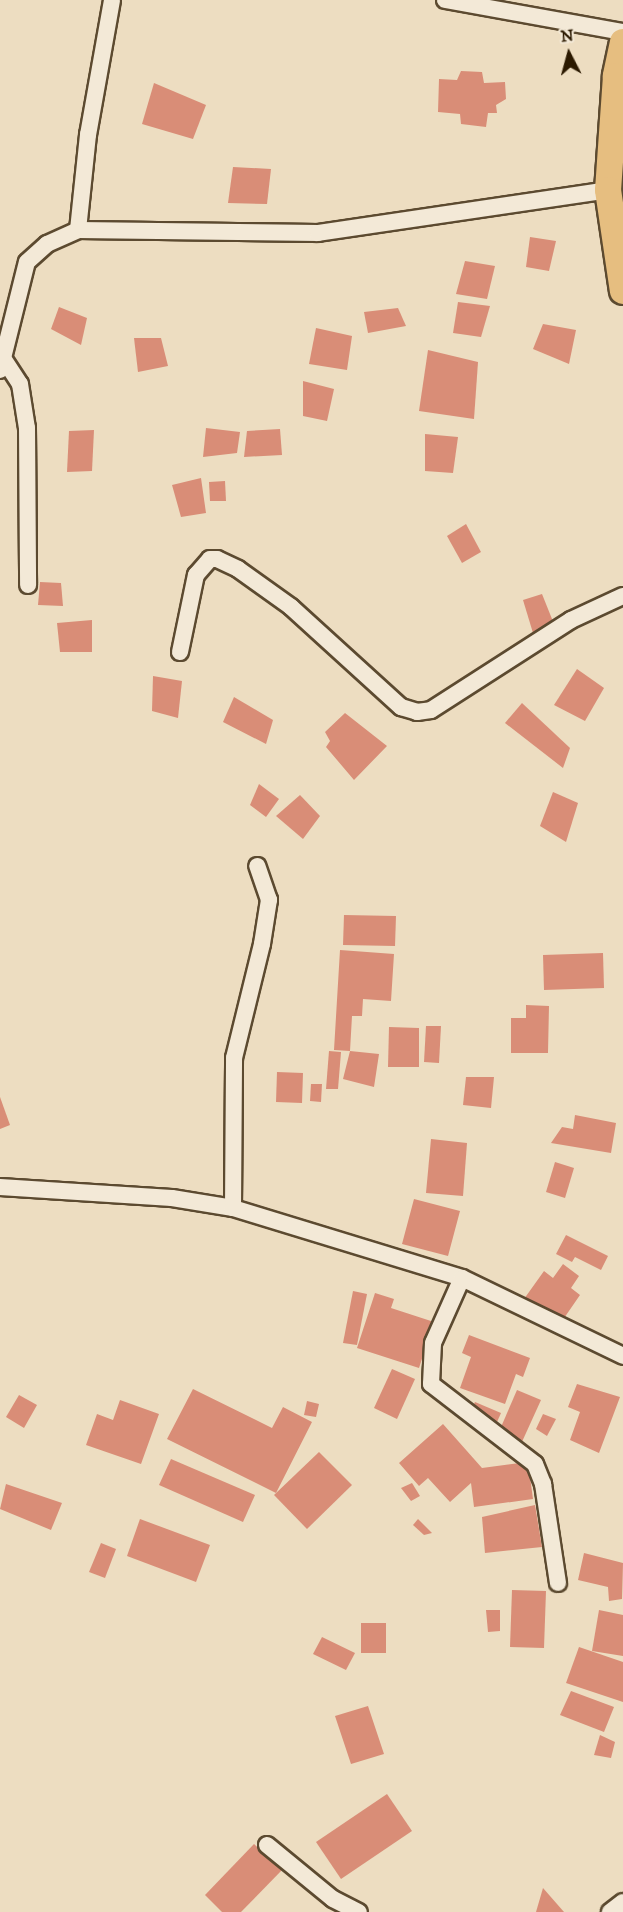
<!DOCTYPE html>
<html>
<head>
<meta charset="utf-8">
<style>
	body { margin:0 }
	#map { position:relative; width:623px; height:1912px; overflow:hidden; background:#edddc1; font-family:"IM FELL DW Pica",serif }
	div>[style] { position:absolute }
	.building>* { inset:0; background:#d98d77 }
	.roads { filter:drop-shadow(2px 0 #5c4a30) drop-shadow(-2px 0 #5c4a30) drop-shadow(0 2px #5c4a30) drop-shadow(0 -2px #5c4a30) }
	.minor>* { height:16px; margin:-8px; padding:0 8px; transform-origin:8px; border-radius:8px; background:#f3e9d7 }
	.highway>* { height:26px; margin:-13px; padding:0 13px; transform-origin:13px; border-radius:13px; background:#e6be80 }
	span { translate:-50% -50%; white-space:nowrap; text-align:center; line-height:1.15; -webkit-text-stroke:6px #f3e9d7; paint-order:stroke }
	.north { position:absolute; left:539px; top:24px; width:60px; height:60px; -webkit-text-stroke:4px #f3e9d7; paint-order:stroke; rotate:354deg; font-size:16px; font-weight:700; line-height:24px; text-align:center; color:#2b1900 }
	.north::after { content:''; display:block; margin:auto; width:21px; height:27px; background:#2b1900; clip-path:polygon(50% 0,100% 100%,50% 72%,0 100%) }
</style>
</head>
<body>
<div id="map">
	<div class="building">
		<i style="clip-path:polygon(461px 71px,482px 72px,484px 83px,505px 82px,506px 99px,496px 105px,497px 113px,488px 113px,486px 127px,461px 124px,460px 114px,438px 112px,439px 79px,457px 80px)"></i>
		<i style="clip-path:polygon(154px 83px,206px 105px,193px 139px,142px 124px)"></i>
		<i style="clip-path:polygon(233px 167px,271px 169px,267px 204px,228px 203px)"></i>
		<i style="clip-path:polygon(530px 237px,556px 241px,549px 271px,526px 267px)"></i>
		<i style="clip-path:polygon(465px 261px,495px 266px,487px 299px,456px 294px)"></i>
		<i style="clip-path:polygon(458px 302px,490px 306px,481px 337px,453px 333px)"></i>
		<i style="clip-path:polygon(59px 307px,87px 318px,81px 345px,51px 329px)"></i>
		<i style="clip-path:polygon(398px 308px,406px 326px,368px 333px,364px 312px)"></i>
		<i style="clip-path:polygon(543px 324px,576px 330px,569px 364px,533px 349px)"></i>
		<i style="clip-path:polygon(316px 328px,352px 336px,347px 370px,309px 364px)"></i>
		<i style="clip-path:polygon(134px 338px,161px 338px,168px 366px,138px 372px)"></i>
		<i style="clip-path:polygon(428px 350px,478px 362px,474px 419px,419px 411px)"></i>
		<i style="clip-path:polygon(303px 381px,334px 389px,327px 421px,303px 416px)"></i>
		<i style="clip-path:polygon(206px 428px,240px 432px,237px 453px,203px 457px)"></i>
		<i style="clip-path:polygon(280px 429px,282px 455px,244px 457px,247px 431px)"></i>
		<i style="clip-path:polygon(94px 430px,92px 471px,67px 472px,69px 431px)"></i>
		<i style="clip-path:polygon(425px 434px,458px 437px,453px 473px,425px 471px)"></i>
		<i style="clip-path:polygon(201px 478px,206px 513px,181px 517px,172px 485px)"></i>
		<i style="clip-path:polygon(225px 481px,226px 501px,210px 501px,209px 482px)"></i>
		<i style="clip-path:polygon(466px 524px,481px 552px,462px 563px,447px 536px)"></i>
		<i style="clip-path:polygon(40px 582px,61px 583px,63px 606px,38px 605px)"></i>
		<i style="clip-path:polygon(542px 594px,554px 624px,533px 633px,523px 600px)"></i>
		<i style="clip-path:polygon(92px 620px,92px 652px,60px 652px,57px 623px)"></i>
		<i style="clip-path:polygon(577px 669px,604px 688px,585px 721px,554px 705px)"></i>
		<i style="clip-path:polygon(153px 676px,182px 681px,178px 718px,152px 711px)"></i>
		<i style="clip-path:polygon(234px 697px,273px 720px,266px 744px,223px 722px)"></i>
		<i style="clip-path:polygon(522px 703px,570px 748px,563px 768px,505px 723px)"></i>
		<i style="clip-path:polygon(345px 713px,387px 746px,354px 780px,326px 747px,330px 741px,325px 732px)"></i>
		<i style="clip-path:polygon(259px 784px,279px 799px,266px 817px,250px 805px)"></i>
		<i style="clip-path:polygon(553px 792px,578px 803px,566px 842px,540px 826px)"></i>
		<i style="clip-path:polygon(300px 795px,320px 816px,303px 839px,276px 816px)"></i>
		<i style="clip-path:polygon(344px 915px,396px 916px,395px 946px,343px 945px)"></i>
		<i style="clip-path:polygon(340px 950px,394px 954px,391px 1001px,363px 999px,362px 1016px,352px 1016px,350px 1051px,334px 1050px)"></i>
		<i style="clip-path:polygon(603px 953px,604px 988px,544px 990px,543px 955px)"></i>
		<i style="clip-path:polygon(526px 1005px,549px 1006px,548px 1053px,511px 1053px,511px 1018px,526px 1018px)"></i>
		<i style="clip-path:polygon(426px 1026px,441px 1026px,439px 1063px,424px 1062px)"></i>
		<i style="clip-path:polygon(389px 1027px,419px 1028px,419px 1067px,388px 1067px)"></i>
		<i style="clip-path:polygon(329px 1051px,341px 1052px,338px 1089px,326px 1089px)"></i>
		<i style="clip-path:polygon(350px 1051px,379px 1054px,374px 1087px,343px 1079px)"></i>
		<i style="clip-path:polygon(277px 1072px,303px 1073px,302px 1103px,276px 1102px)"></i>
		<i style="clip-path:polygon(466px 1077px,494px 1077px,491px 1108px,463px 1105px)"></i>
		<i style="clip-path:polygon(311px 1084px,322px 1084px,321px 1102px,310px 1101px)"></i>
		<i style="clip-path:polygon(0 1097px,10px 1125px,0 1129px)"></i>
		<i style="clip-path:polygon(575px 1115px,616px 1123px,611px 1153px,551px 1143px,562px 1127px,573px 1129px)"></i>
		<i style="clip-path:polygon(431px 1139px,467px 1143px,463px 1196px,426px 1193px)"></i>
		<i style="clip-path:polygon(555px 1162px,574px 1168px,565px 1198px,546px 1192px)"></i>
		<i style="clip-path:polygon(414px 1199px,460px 1211px,448px 1256px,402px 1244px)"></i>
		<i style="clip-path:polygon(566px 1235px,608px 1256px,601px 1270px,575px 1257px,572px 1262px,556px 1254px)"></i>
		<i style="clip-path:polygon(563px 1264px,579px 1276px,571px 1288px,580px 1295px,560px 1324px,524px 1299px,544px 1271px,553px 1278px)"></i>
		<i style="clip-path:polygon(353px 1291px,367px 1294px,357px 1345px,343px 1343px)"></i>
		<i style="clip-path:polygon(375px 1293px,394px 1299px,391px 1308px,434px 1322px,419px 1368px,357px 1348px)"></i>
		<i style="clip-path:polygon(469px 1335px,530px 1358px,523px 1377px,516px 1374px,505px 1404px,460px 1388px,471px 1357px,462px 1353px)"></i>
		<i style="clip-path:polygon(392px 1369px,415px 1379px,397px 1419px,374px 1408px)"></i>
		<i style="clip-path:polygon(577px 1384px,620px 1397px,599px 1453px,570px 1440px,580px 1412px,568px 1407px)"></i>
		<i style="clip-path:polygon(193px 1389px,272px 1428px,283px 1407px,312px 1422px,276px 1493px,167px 1439px)"></i>
		<i style="clip-path:polygon(517px 1390px,541px 1400px,521px 1444px,498px 1434px)"></i>
		<i style="clip-path:polygon(19px 1395px,37px 1405px,24px 1428px,6px 1417px)"></i>
		<i style="clip-path:polygon(120px 1400px,159px 1414px,141px 1464px,86px 1445px,97px 1414px,113px 1420px)"></i>
		<i style="clip-path:polygon(307px 1401px,319px 1404px,316px 1417px,304px 1415px)"></i>
		<i style="clip-path:polygon(475px 1402px,501px 1413px,497px 1422px,471px 1410px)"></i>
		<i style="clip-path:polygon(543px 1414px,556px 1419px,547px 1436px,536px 1429px)"></i>
		<i style="clip-path:polygon(443px 1424px,482px 1468px,528px 1462px,533px 1499px,474px 1507px,471px 1483px,450px 1502px,428px 1478px,419px 1486px,399px 1463px)"></i>
		<i style="clip-path:polygon(319px 1452px,352px 1485px,307px 1529px,274px 1495px)"></i>
		<i style="clip-path:polygon(171px 1459px,255px 1495px,243px 1522px,159px 1485px)"></i>
		<i style="clip-path:polygon(412px 1483px,420px 1496px,411px 1501px,401px 1488px)"></i>
		<i style="clip-path:polygon(6px 1484px,62px 1503px,51px 1530px,0 1509px)"></i>
		<i style="clip-path:polygon(535px 1505px,542px 1547px,485px 1553px,482px 1517px)"></i>
		<i style="clip-path:polygon(140px 1519px,210px 1545px,196px 1582px,127px 1556px)"></i>
		<i style="clip-path:polygon(418px 1519px,432px 1533px,424px 1535px,413px 1525px)"></i>
		<i style="clip-path:polygon(101px 1543px,116px 1549px,105px 1578px,89px 1572px)"></i>
		<i style="clip-path:polygon(584px 1553px,623px 1563px,622px 1599px,609px 1601px,608px 1587px,578px 1580px)"></i>
		<i style="clip-path:polygon(512px 1590px,546px 1591px,544px 1648px,510px 1647px)"></i>
		<i style="clip-path:polygon(486px 1610px,500px 1610px,500px 1631px,488px 1632px)"></i>
		<i style="clip-path:polygon(599px 1610px,623px 1615px,623px 1656px,592px 1651px)"></i>
		<i style="clip-path:polygon(361px 1623px,386px 1623px,386px 1653px,361px 1653px)"></i>
		<i style="clip-path:polygon(322px 1637px,355px 1653px,346px 1670px,313px 1654px)"></i>
		<i style="clip-path:polygon(579px 1647px,623px 1662px,623px 1702px,566px 1683px)"></i>
		<i style="clip-path:polygon(571px 1691px,614px 1707px,604px 1732px,560px 1715px)"></i>
		<i style="clip-path:polygon(368px 1706px,384px 1754px,351px 1764px,335px 1716px)"></i>
		<i style="clip-path:polygon(600px 1735px,615px 1742px,611px 1758px,594px 1755px)"></i>
		<i style="clip-path:polygon(387px 1794px,412px 1831px,341px 1879px,316px 1842px)"></i>
		<i style="clip-path:polygon(254px 1844px,282px 1870px,241px 1912px,222px 1912px,205px 1895px)"></i>
		<i style="clip-path:polygon(543px 1888px,564px 1912px,536px 1912px)"></i>
	</div>
	<div class="roads">
		<div class="minor">
			<i style="left:445px;top:0;width:181px;rotate:10.2deg"></i>
			<i style="left:78px;top:230px;width:96px;rotate:-84deg"></i>
			<i style="left:88px;top:135px;width:137px;rotate:-79.9deg"></i>
			<i style="left:5px;top:361px;width:27px;rotate:57deg"></i>
			<i style="left:20px;top:384px;width:45px;rotate:81deg"></i>
			<i style="left:27px;top:428px;width:157px;rotate:89.6deg"></i>
			<i style="left:0;top:370px;width:111px;rotate:-76deg"></i>
			<i style="left:27px;top:262px;width:27px;rotate:-42deg"></i>
			<i style="left:47px;top:244px;width:34px;rotate:-24deg"></i>
			<i style="left:78px;top:230px;width:240px;rotate:0.7deg"></i>
			<i style="left:318px;top:233px;width:293px;rotate:-8.4deg"></i>
			<i style="left:180px;top:652px;width:79px;rotate:-78.3deg"></i>
			<i style="left:196px;top:575px;width:21px;rotate:-49deg"></i>
			<i style="left:210px;top:559px;width:7px"></i>
			<i style="left:217px;top:559px;width:23px;rotate:25deg"></i>
			<i style="left:238px;top:569px;width:65px;rotate:35.6deg"></i>
			<i style="left:291px;top:607px;width:149px;rotate:42.3deg"></i>
			<i style="left:401px;top:707px;width:17px;rotate:17deg"></i>
			<i style="left:417px;top:712px;width:14px;rotate:-8deg"></i>
			<i style="left:431px;top:710px;width:166px;rotate:-32.7deg"></i>
			<i style="left:571px;top:620px;width:57px;rotate:-24.8deg"></i>
			<i style="left:0;top:1187px;width:172px;rotate:3.7deg"></i>
			<i style="left:172px;top:1198px;width:62px;rotate:9.3deg"></i>
			<i style="left:233px;top:1208px;width:239px;rotate:17deg"></i>
			<i style="left:462px;top:1278px;width:179px;rotate:25.8deg"></i>
			<i style="left:233px;top:1208px;width:150px;rotate:-89.6deg"></i>
			<i style="left:234px;top:1058px;width:117px;rotate:-76.2deg"></i>
			<i style="left:262px;top:944px;width:45px;rotate:-81deg"></i>
			<i style="left:269px;top:900px;width:36px;rotate:-109deg"></i>
			<i style="left:462px;top:1278px;width:71px;rotate:114deg"></i>
			<i style="left:433px;top:1343px;width:41px;rotate:92.8deg"></i>
			<i style="left:431px;top:1384px;width:131px;rotate:37.6deg"></i>
			<i style="left:535px;top:1464px;width:22px;rotate:68deg"></i>
			<i style="left:543px;top:1484px;width:100px;rotate:81.4deg"></i>
			<i style="left:267px;top:1845px;width:85px;rotate:39.3deg"></i>
			<i style="left:333px;top:1899px;width:29px;rotate:27deg"></i>
			<i style="left:610px;top:1912px;width:16px;rotate:-38deg"></i>
		</div>
		<div class="highway">
			<i style="left:623px;top:42px;width:35px;rotate:102deg"></i>
			<i style="left:616px;top:76px;width:114px;rotate:94deg"></i>
			<i style="left:608px;top:190px;width:102px;rotate:81.6deg"></i>
		</div>
	</div>
	<div class="north">N</div>
</div>
</body>
</html>
